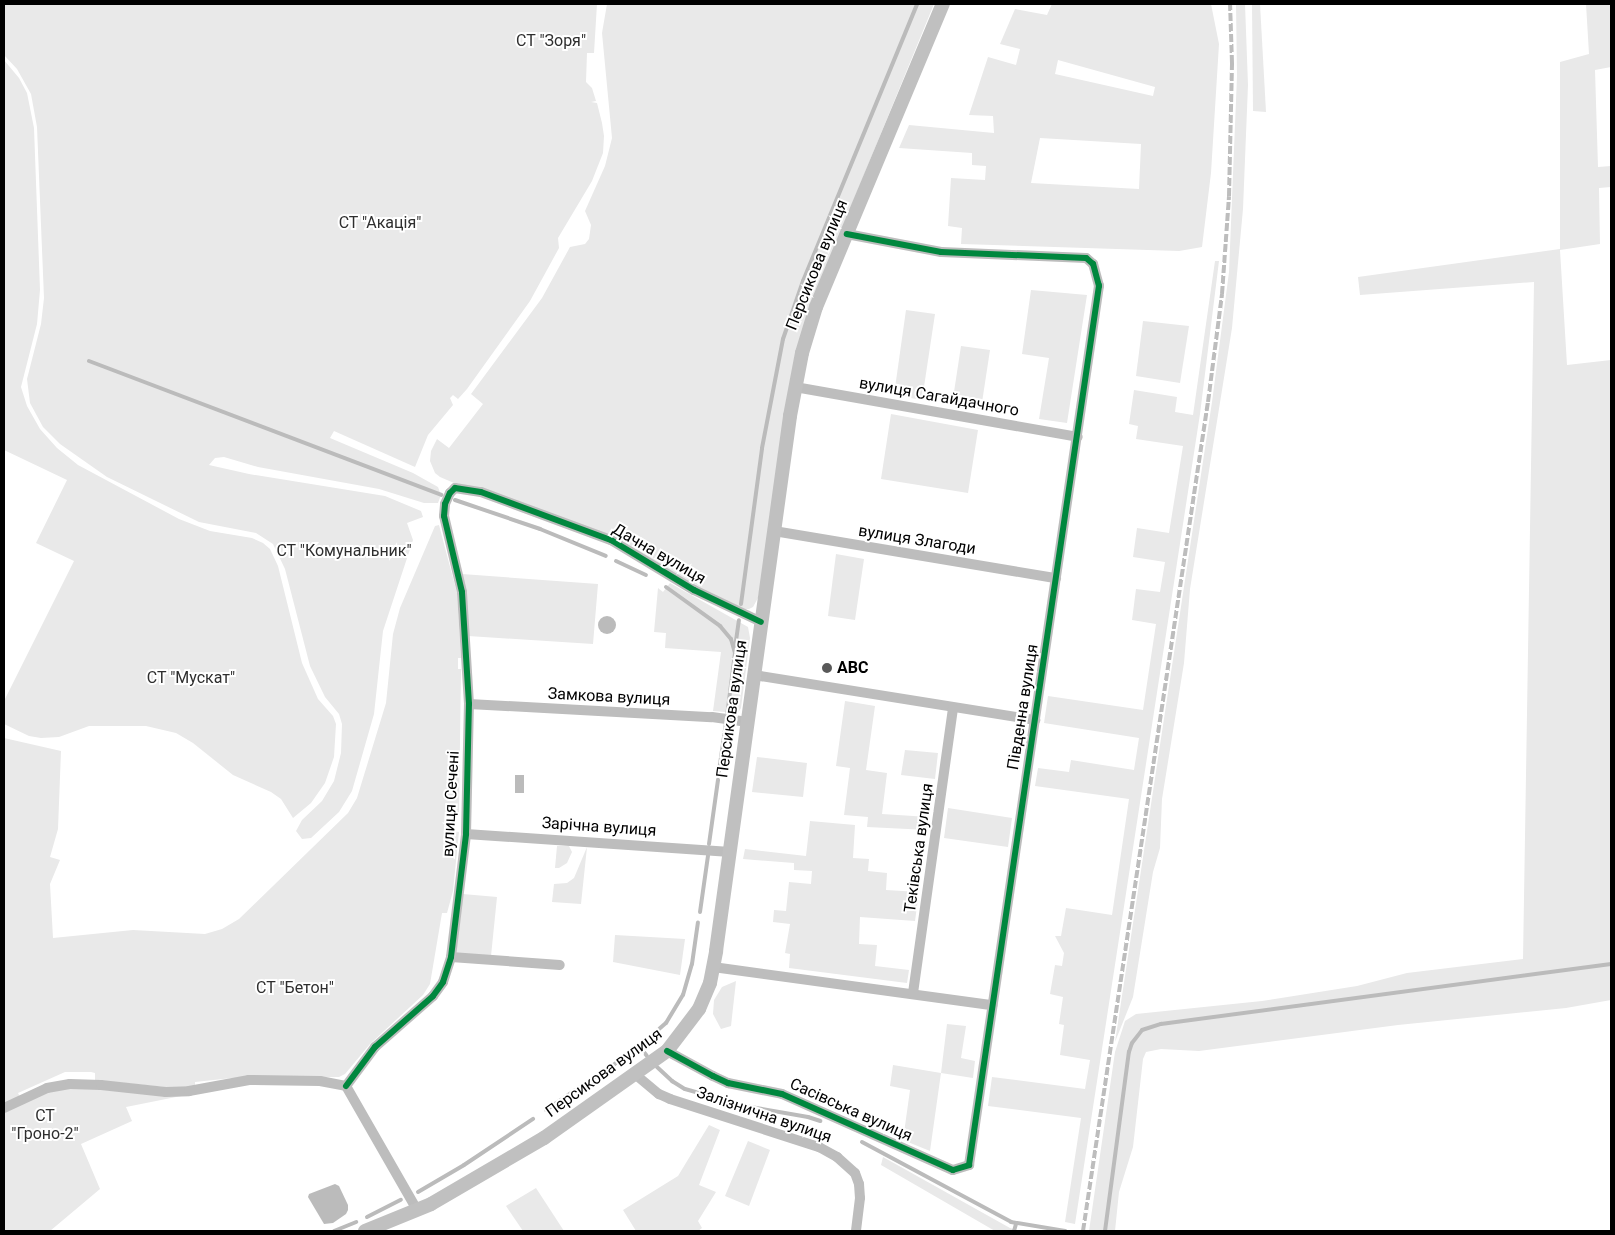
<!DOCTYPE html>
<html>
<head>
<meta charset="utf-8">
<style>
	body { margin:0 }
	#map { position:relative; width:1615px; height:1235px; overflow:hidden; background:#fff; font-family:Roboto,sans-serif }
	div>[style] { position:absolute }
	.green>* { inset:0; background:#e9e9e9 }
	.water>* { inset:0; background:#bbb }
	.round { border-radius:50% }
	.stream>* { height:4px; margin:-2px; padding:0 2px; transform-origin:2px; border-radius:2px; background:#bbb }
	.street>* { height:10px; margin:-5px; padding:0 5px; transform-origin:5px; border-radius:5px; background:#bdbdbd }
	.secondary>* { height:14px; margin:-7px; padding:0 7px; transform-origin:7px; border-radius:7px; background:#c0c0c0 }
	.rail>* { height:4px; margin-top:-2px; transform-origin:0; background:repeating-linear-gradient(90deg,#bdbdbd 0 8px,transparent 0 10.5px) }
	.cycleway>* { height:6px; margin:-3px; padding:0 3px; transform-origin:3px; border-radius:3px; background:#00873e }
	.dots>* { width:14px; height:14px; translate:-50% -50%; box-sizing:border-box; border:2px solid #fff; border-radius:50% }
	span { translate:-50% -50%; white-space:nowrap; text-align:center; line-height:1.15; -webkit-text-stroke:4px #fff; paint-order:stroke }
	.park-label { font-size:16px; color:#2e2e2e }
	.street-label { font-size:16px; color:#000 }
	.poi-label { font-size:16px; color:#000; font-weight:700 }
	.left { translate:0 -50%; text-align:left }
	.frame { position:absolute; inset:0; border:5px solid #000; pointer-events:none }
</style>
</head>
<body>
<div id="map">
	<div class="green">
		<i style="clip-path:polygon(4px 4px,597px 4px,594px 53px,587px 53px,586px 82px,592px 88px,596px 101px,591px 102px,597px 103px,602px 123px,604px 136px,603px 153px,592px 181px,558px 238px,559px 248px,530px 301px,467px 389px,458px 399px,453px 395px,450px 398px,453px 405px,428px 435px,415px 467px,334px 431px,330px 438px,413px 473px,438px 487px,441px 495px,438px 503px,424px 503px,379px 489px,258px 467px,224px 457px,215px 458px,209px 465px,249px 474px,385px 496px,421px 511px,423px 517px,407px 523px,413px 540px,383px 631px,374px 714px,352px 791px,339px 812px,311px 838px,302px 839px,296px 831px,302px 820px,322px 801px,334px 781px,341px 753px,342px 724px,339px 714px,325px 697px,310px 666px,285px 569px,273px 544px,256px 533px,199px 522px,107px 477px,60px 444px,43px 427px,30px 403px,27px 379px,41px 324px,44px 298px,37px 127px,31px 94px,17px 69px,4px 55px)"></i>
		<i style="clip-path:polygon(607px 4px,934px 4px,811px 304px,758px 598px,753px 607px,749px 609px,745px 609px,694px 586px,637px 551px,484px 489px,454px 483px,440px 477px,435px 473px,430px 461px,431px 451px,437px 439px,449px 448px,483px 404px,471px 394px,542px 298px,570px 247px,585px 244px,589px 239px,591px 225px,585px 211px,605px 166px,612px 138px,602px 33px)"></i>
		<i style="clip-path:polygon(evenodd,1052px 4px,1211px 4px,1219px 44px,1211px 173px,1202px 247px,1179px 251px,961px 244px,962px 228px,948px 226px,951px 178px,985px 180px,986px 166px,972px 165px,972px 153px,899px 148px,909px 125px,994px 133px,993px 116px,969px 115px,988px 57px,1016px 65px,1020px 49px,1000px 44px,1015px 9px,1047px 15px,1052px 4px,1058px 60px,1155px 87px,1153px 96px,1055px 74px,1058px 60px,1052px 4px,1040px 138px,1141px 144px,1139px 189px,1031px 183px,1040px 138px)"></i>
		<i style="clip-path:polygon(1236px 4px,1245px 4px,1248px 85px,1243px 209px,1232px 328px,1190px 589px,1184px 663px,1162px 799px,1160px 848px,1153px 872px,1133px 997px,1115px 1042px,1212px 402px,1229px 272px,1237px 76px)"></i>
		<i style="clip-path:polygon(1252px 4px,1260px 4px,1266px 112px,1253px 111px)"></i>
		<i style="clip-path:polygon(1586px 4px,1611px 4px,1611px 67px,1595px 70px,1598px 167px,1611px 166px,1611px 187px,1599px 188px,1600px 244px,1560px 250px,1567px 365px,1611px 360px,1611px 1000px,1566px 1008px,1398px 1025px,1199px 1051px,1161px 1049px,1146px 1052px,1143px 1059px,1133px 1147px,1119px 1192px,1115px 1231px,1089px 1231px,1115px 1052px,1125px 1021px,1136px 1014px,1262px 1001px,1357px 986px,1407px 973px,1523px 959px,1534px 282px,1360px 295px,1358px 277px,1560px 249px,1560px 62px,1589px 54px)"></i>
		<i style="clip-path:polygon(4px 60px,19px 78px,27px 93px,34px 128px,40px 290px,37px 324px,21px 387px,27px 406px,40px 429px,57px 448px,78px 465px,179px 519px,210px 531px,252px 538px,263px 543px,270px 549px,278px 566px,302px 663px,318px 699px,333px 716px,336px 724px,334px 757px,325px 783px,311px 803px,293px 818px,281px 799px,271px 792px,233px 775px,193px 743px,176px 733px,146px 726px,89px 726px,59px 737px,41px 738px,29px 736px,4px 724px,4px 701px,74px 561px,36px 543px,67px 480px,4px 450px)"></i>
		<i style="clip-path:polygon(1215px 261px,1219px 261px,1200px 414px,1075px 1224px,1065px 1222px,1081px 1118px,988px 1106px,992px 1077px,1085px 1089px,1090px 1060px,1060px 1055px,1064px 1025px,1059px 1024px,1063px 997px,1050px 994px,1055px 965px,1062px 966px,1064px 953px,1055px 936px,1061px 936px,1066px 908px,1112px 915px,1129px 799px,1035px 786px,1038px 768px,1069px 772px,1071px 760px,1134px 770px,1139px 738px,1044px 723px,1048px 696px,1143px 710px,1156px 624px,1132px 620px,1136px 589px,1160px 592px,1165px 562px,1133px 557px,1137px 528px,1169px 533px,1183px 446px,1136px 439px,1138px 426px,1129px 424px,1134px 390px,1177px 397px,1175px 412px,1193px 415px)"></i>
		<i style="clip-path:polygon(1031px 290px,1087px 295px,1067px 423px,1039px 419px,1049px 358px,1022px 354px)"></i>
		<i style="clip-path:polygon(906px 310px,935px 314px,922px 400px,894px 395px)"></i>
		<i style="clip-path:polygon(1143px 321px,1189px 326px,1180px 383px,1136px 376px)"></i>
		<i style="clip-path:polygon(961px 346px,990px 350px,981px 409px,952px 405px)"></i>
		<i style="clip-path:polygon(891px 414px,978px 430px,968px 493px,881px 479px)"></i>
		<i style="clip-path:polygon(439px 525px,457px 593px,461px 658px,458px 658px,458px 669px,461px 669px,459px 814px,454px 814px,454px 831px,459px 832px,453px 891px,447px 913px,442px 913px,430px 984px,423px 995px,370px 1044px,345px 1074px,339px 1077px,232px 1078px,195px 1082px,195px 1086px,174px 1088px,95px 1080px,95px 1073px,91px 1072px,65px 1072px,18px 1093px,20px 1097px,4px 1104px,4px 738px,61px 751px,58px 829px,50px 857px,60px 860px,50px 884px,53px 938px,133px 930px,205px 934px,222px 929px,239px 919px,348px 813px,357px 798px,386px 703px,393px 634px,400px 608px,435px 526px)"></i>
		<i style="clip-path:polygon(836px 554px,864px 559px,855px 620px,828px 616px)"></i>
		<i style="clip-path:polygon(462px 574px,598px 584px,593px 644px,468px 636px)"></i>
		<i style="clip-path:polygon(670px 583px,748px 627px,750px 638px,741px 708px,738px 713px,713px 711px,721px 652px,665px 648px,666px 633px,654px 632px,658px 588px,663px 592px)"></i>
		<i style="clip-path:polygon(845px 701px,875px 706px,866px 770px,887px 773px,882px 814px,929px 817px,928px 830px,867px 827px,868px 817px,844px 815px,850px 768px,836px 766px)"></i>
		<i style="clip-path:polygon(905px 750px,938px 753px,935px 779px,901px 775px)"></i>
		<i style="clip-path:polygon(757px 757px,807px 763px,803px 797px,752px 792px)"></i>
		<i style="clip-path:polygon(948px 808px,1012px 818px,1008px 847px,944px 838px)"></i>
		<i style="clip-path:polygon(810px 821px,855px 825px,853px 858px,869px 859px,868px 871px,887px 873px,886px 890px,919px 892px,915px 921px,860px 917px,859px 944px,877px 945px,875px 966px,909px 970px,907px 983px,789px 968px,790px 954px,785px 953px,790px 924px,773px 922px,774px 910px,786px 911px,789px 882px,811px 884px,812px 871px,794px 870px,794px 863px,743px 859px,745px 849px,806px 856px)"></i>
		<i style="clip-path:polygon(557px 846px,569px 846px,572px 852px,567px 863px,559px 868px,555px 868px)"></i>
		<i style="clip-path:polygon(587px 847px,581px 904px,552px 902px,554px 884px,567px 883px,574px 878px)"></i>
		<i style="clip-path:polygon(463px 894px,497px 897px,491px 956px,456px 954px)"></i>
		<i style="clip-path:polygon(615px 935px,685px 939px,680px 975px,613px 962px)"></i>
		<i style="clip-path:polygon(736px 981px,731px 1026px,721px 1029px,713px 1014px,714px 1000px,722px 987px)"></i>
		<i style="clip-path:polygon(947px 1024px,966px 1026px,961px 1058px,975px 1061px,973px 1078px,941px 1073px,930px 1151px,903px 1140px,910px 1090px,890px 1086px,893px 1065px,941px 1073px)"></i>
		<i style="clip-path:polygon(69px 1087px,181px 1096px,126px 1107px,132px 1121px,81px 1144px,100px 1189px,50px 1231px,4px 1231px,4px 1110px,39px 1094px)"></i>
		<i style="clip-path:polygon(709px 1125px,720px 1130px,699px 1185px,716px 1192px,698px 1221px,702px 1228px,698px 1231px,636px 1231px,623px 1210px,678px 1176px)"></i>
		<i style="clip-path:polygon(748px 1141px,770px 1150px,749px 1206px,725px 1196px)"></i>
		<i style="clip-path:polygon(883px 1157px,1010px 1228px,1019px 1231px,995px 1231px,881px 1165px)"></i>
		<i style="clip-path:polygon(536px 1188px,564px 1231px,523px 1231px,506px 1206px)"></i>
	</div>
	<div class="water">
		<i class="round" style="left:598px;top:616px;width:18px;height:18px"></i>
		<i style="clip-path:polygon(515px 775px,524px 775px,524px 793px,515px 793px)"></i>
		<i style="clip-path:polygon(335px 1184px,339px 1186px,348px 1205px,348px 1210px,346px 1214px,333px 1223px,324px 1224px,308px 1197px,309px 1194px)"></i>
	</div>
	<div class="stream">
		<i style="left:89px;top:361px;width:377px;rotate:20.8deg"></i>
		<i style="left:455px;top:500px;width:90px;rotate:18.8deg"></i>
		<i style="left:540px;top:529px;width:71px;rotate:22.2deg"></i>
		<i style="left:616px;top:561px;width:33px;rotate:25deg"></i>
		<i style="left:666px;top:587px;width:67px;rotate:35.8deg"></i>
		<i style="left:720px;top:626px;width:17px;rotate:50deg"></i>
		<i style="left:731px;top:639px;width:15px;rotate:74deg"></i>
		<i style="left:735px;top:653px;width:64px;rotate:97.2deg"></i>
		<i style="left:741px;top:604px;width:157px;rotate:-82.3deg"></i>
		<i style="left:762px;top:448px;width:111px;rotate:-79.1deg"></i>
		<i style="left:783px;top:339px;width:61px;rotate:-71deg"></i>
		<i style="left:803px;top:281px;width:300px;rotate:-67.6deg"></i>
		<i style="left:735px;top:648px;width:28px;rotate:-82deg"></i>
		<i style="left:719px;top:771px;width:49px;rotate:-81.7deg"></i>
		<i style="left:709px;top:844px;width:65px;rotate:-82deg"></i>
		<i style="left:700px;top:912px;width:57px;rotate:-81.9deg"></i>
		<i style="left:640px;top:1047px;width:11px;rotate:52deg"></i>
		<i style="left:636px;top:1049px;width:40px;rotate:-41deg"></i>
		<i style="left:666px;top:1023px;width:33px;rotate:-59deg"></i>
		<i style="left:683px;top:995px;width:32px;rotate:-74deg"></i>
		<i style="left:692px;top:964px;width:42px;rotate:-81.9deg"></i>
		<i style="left:625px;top:1057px;width:7px;rotate:-34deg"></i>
		<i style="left:657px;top:1067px;width:21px;rotate:43deg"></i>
		<i style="left:672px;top:1081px;width:15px;rotate:32deg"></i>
		<i style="left:685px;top:1089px;width:62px;rotate:15.8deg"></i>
		<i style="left:745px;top:1106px;width:64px;rotate:9.9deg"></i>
		<i style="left:808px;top:1117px;width:13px;rotate:18deg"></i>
		<i style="left:606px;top:1070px;width:16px;rotate:-35deg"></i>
		<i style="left:546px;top:1110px;width:59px;rotate:-34deg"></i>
		<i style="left:862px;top:1142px;width:169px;rotate:28.2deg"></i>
		<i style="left:1011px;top:1222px;width:55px;rotate:9.5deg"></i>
		<i style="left:418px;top:1192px;width:53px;rotate:-30.4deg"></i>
		<i style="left:464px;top:1165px;width:83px;rotate:-33.7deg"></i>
		<i style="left:367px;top:1217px;width:38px;rotate:-27deg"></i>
		<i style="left:334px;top:1231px;width:24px;rotate:-22deg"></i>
		<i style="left:1014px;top:1231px;width:7px;rotate:-74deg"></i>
		<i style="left:1105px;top:1231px;width:181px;rotate:-82.4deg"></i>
		<i style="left:1129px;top:1052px;width:9px;rotate:-72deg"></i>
		<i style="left:1132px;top:1043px;width:16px;rotate:-52deg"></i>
		<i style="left:1142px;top:1030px;width:20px;rotate:-18deg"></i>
		<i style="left:1161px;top:1024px;width:454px;rotate:-7.6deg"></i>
	</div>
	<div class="street">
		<i style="left:795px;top:387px;width:287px;rotate:10deg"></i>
		<i style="left:774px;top:531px;width:286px;rotate:9.5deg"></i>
		<i style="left:754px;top:675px;width:285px;rotate:9.1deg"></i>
		<i style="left:469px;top:704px;width:243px;rotate:3.1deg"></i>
		<i style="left:712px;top:717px;width:36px;rotate:8deg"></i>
		<i style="left:466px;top:834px;width:265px;rotate:3.9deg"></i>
		<i style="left:451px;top:957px;width:109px;rotate:4.2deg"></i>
		<i style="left:713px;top:967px;width:282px;rotate:7.8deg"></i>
		<i style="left:913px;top:993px;width:288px;rotate:-82deg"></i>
		<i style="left:667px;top:1051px;width:52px;rotate:28.5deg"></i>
		<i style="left:713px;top:1076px;width:17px;rotate:25deg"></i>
		<i style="left:728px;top:1083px;width:55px;rotate:11.5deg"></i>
		<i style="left:782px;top:1094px;width:187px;rotate:24deg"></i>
		<i style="left:953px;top:1170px;width:17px;rotate:-17deg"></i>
		<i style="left:969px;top:1165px;width:889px;rotate:-81.59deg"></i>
		<i style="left:1099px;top:286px;width:23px;rotate:-105deg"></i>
		<i style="left:1093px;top:264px;width:9px;rotate:-139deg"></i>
		<i style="left:1086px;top:258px;width:145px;rotate:-177.6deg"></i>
		<i style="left:941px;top:252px;width:96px;rotate:-169.2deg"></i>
		<i style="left:636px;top:1075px;width:30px;rotate:40deg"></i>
		<i style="left:659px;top:1094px;width:12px;rotate:24deg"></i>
		<i style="left:670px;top:1099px;width:157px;rotate:17.9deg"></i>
		<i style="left:819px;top:1147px;width:21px;rotate:29deg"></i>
		<i style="left:837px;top:1157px;width:24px;rotate:42deg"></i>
		<i style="left:855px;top:1173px;width:12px;rotate:70deg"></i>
		<i style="left:859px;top:1184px;width:14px;rotate:86deg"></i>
		<i style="left:860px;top:1198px;width:33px;rotate:97deg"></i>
		<i style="left:346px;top:1086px;width:49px;rotate:-53.4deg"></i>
		<i style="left:375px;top:1047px;width:77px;rotate:-41.3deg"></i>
		<i style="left:433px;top:996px;width:17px;rotate:-54deg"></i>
		<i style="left:443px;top:982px;width:26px;rotate:-72deg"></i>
		<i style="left:451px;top:957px;width:124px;rotate:-83deg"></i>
		<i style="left:466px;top:834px;width:130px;rotate:-88.7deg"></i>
		<i style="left:469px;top:704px;width:112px;rotate:-93.6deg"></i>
		<i style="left:462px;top:592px;width:78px;rotate:-103.3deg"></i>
		<i style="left:444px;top:516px;width:12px;rotate:-85deg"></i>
		<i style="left:445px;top:504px;width:12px;rotate:-66deg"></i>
		<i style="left:450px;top:493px;width:7px;rotate:-45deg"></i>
		<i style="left:455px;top:488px;width:26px;rotate:9deg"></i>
		<i style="left:481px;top:492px;width:139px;rotate:20.3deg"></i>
		<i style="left:611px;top:540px;width:97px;rotate:31.1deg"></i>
		<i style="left:694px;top:590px;width:74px;rotate:25.5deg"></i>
		<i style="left:346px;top:1086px;width:143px;rotate:60.2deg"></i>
		<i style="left:4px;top:1108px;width:47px;rotate:-24.9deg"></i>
		<i style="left:47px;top:1088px;width:23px;rotate:-10deg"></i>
		<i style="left:70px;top:1084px;width:31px;rotate:2deg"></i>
		<i style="left:101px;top:1085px;width:65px;rotate:6.1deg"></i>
		<i style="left:166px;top:1092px;width:23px;rotate:-2deg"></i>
		<i style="left:189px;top:1091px;width:61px;rotate:-10.4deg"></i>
		<i style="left:249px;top:1080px;width:71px;rotate:0.8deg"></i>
		<i style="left:320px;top:1081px;width:26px;rotate:11deg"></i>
	</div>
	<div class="secondary">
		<i style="left:365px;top:1231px;width:71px;rotate:-22.2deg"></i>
		<i style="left:431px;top:1204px;width:131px;rotate:-30.3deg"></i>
		<i style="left:544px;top:1138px;width:151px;rotate:-35.3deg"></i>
		<i style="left:667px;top:1051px;width:53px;rotate:-52.7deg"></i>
		<i style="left:699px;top:1009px;width:28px;rotate:-67deg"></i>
		<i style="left:710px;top:983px;width:33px;rotate:-79deg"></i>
		<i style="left:716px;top:951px;width:540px;rotate:-82.12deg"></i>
		<i style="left:790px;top:416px;width:64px;rotate:-79.2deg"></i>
		<i style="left:802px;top:353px;width:48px;rotate:-73.1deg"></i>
		<i style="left:816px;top:307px;width:329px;rotate:-67.3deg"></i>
	</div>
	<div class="rail">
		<i style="left:1083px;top:1231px;width:838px;rotate:-81.43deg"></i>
		<i style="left:1208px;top:402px;width:109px;rotate:-82.6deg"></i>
		<i style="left:1222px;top:294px;width:98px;rotate:-85.9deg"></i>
		<i style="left:1229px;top:196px;width:133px;rotate:-88.7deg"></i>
		<i style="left:1232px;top:63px;width:59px;rotate:-91.9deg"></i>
	</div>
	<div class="cycleway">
		<i style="left:667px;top:1051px;width:52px;rotate:28.5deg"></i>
		<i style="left:713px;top:1076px;width:17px;rotate:25deg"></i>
		<i style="left:728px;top:1083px;width:55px;rotate:11.5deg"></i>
		<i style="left:782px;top:1094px;width:187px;rotate:24deg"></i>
		<i style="left:953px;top:1170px;width:17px;rotate:-17deg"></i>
		<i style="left:969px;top:1165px;width:889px;rotate:-81.59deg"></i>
		<i style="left:1099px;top:286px;width:23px;rotate:-105deg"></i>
		<i style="left:1093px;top:264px;width:9px;rotate:-139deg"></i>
		<i style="left:1086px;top:258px;width:145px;rotate:-177.6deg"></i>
		<i style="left:941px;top:252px;width:96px;rotate:-169.2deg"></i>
		<i style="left:346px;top:1086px;width:49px;rotate:-53.4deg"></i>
		<i style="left:375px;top:1047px;width:77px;rotate:-41.3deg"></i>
		<i style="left:433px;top:996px;width:17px;rotate:-54deg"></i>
		<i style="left:443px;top:982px;width:26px;rotate:-72deg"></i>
		<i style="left:451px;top:957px;width:124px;rotate:-83deg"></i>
		<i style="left:466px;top:834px;width:130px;rotate:-88.7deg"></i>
		<i style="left:469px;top:704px;width:112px;rotate:-93.6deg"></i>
		<i style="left:462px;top:592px;width:78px;rotate:-103.3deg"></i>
		<i style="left:444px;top:516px;width:12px;rotate:-85deg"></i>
		<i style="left:445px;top:504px;width:12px;rotate:-66deg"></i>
		<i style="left:450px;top:493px;width:7px;rotate:-45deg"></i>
		<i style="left:455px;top:488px;width:26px;rotate:9deg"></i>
		<i style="left:481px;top:492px;width:139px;rotate:20.3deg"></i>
		<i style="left:611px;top:540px;width:97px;rotate:31.1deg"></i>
		<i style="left:694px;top:590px;width:74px;rotate:25.5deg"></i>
	</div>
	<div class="dots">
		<i style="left:827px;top:668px;background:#595959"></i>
	</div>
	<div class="park-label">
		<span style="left:551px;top:41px">СТ "Зоря"</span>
		<span style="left:380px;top:223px">СТ "Акація"</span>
		<span style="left:344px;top:551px">СТ "Комунальник"</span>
		<span style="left:191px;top:678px">СТ "Мускат"</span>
		<span style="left:295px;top:988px">СТ "Бетон"</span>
		<span style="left:45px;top:1125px">СТ<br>"Гроно-2"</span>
	</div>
	<div class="street-label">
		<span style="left:817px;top:265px;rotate:-68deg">Персикова вулиця</span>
		<span style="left:939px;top:397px;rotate:10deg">вулиця Сагайдачного</span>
		<span style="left:917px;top:540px;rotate:9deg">вулиця Злагоди</span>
		<span style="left:659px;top:554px;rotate:30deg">Дачна вулиця</span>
		<span style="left:609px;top:697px;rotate:3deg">Замкова вулиця</span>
		<span style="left:1023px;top:707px;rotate:-81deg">Південна вулиця</span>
		<span style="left:732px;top:709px;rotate:-82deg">Персикова вулиця</span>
		<span style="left:451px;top:804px;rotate:-87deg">вулиця Сечені</span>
		<span style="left:599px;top:827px;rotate:4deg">Зарічна вулиця</span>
		<span style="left:919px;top:848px;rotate:-82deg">Теківська вулиця</span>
		<span style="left:604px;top:1073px;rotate:-36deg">Персикова вулиця</span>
		<span style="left:851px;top:1110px;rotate:24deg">Сасівська вулиця</span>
		<span style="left:764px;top:1115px;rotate:19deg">Залізнична вулиця</span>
	</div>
	<div class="poi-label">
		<span class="left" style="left:837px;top:668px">ABC</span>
	</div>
	<div class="frame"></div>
</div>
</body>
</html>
